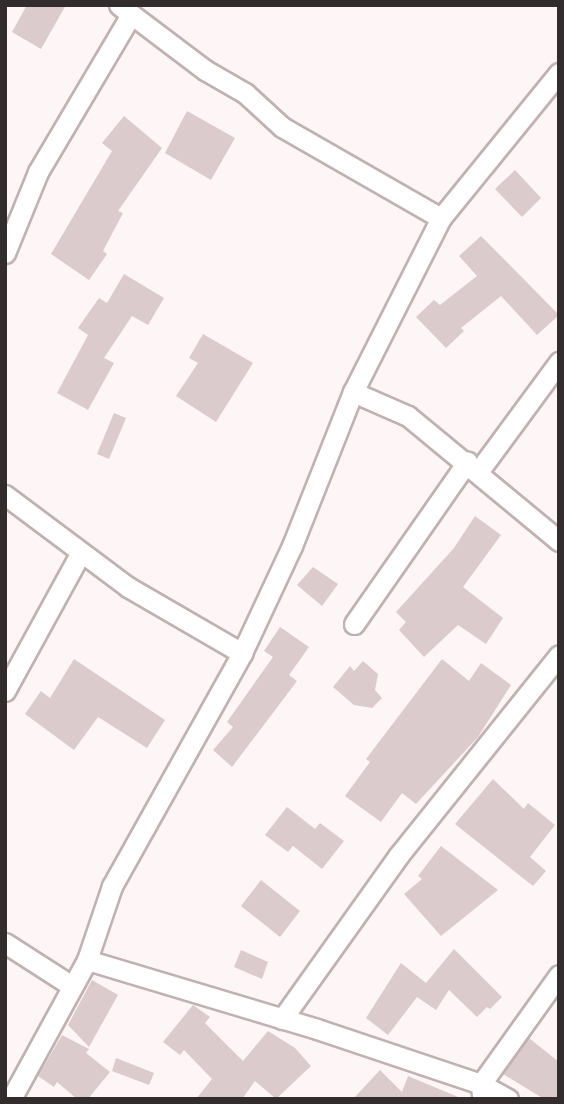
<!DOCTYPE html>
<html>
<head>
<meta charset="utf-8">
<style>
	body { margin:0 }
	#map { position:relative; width:564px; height:1104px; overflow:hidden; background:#fdf5f6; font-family:"Source Sans 3",sans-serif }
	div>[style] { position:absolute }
	.building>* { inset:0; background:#dccbcc }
	.roads { filter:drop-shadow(2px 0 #c1b1b1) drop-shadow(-2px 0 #c1b1b1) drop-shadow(0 2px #c1b1b1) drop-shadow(0 -2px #c1b1b1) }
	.minor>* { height:19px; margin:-9.5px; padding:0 9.5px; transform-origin:9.5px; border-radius:9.5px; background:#fff }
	span { translate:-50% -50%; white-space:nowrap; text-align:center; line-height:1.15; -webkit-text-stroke:5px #fff; paint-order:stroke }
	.frame { position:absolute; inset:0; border:7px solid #322c2c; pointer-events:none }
</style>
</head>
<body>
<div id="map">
	<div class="building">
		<i style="clip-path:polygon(27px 5px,66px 5px,41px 49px,12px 32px)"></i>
		<i style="clip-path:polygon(187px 111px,235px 138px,211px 180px,165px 153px)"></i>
		<i style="clip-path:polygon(124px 116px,162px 148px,118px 211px,123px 213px,103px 251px,107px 254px,89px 280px,51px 254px,112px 151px,102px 143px)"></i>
		<i style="clip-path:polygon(515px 170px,541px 198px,522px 217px,495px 189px)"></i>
		<i style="clip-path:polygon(481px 236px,559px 315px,537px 335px,501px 296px,461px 328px,464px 331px,446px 348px,416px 317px,434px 300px,440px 305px,477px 276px,459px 256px)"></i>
		<i style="clip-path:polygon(124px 274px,164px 298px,148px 325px,132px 316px,104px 358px,114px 363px,88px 410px,57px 393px,88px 335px,78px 328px,99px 298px,107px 303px)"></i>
		<i style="clip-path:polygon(203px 334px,253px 363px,216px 422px,176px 396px,198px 363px,189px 358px)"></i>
		<i style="clip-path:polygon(114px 413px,126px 418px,109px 459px,97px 454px)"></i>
		<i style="clip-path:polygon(475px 516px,501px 535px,463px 587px,503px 618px,486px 644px,458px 625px,424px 657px,399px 630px,406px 622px,396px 612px,454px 548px)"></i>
		<i style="clip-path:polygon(313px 567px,338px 584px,322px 606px,297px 585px)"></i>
		<i style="clip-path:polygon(280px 627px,309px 647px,289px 675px,297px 681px,232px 767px,213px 750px,233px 727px,227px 722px,273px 657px,264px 651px)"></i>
		<i style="clip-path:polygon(74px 659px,165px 720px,147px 748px,98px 717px,74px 750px,25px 714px,41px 691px,50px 698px)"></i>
		<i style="clip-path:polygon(442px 659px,469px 681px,481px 663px,511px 685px,478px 737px,416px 804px,402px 793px,381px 822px,345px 796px,370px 762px,366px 759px)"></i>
		<i style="clip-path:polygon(363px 661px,378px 674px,375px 690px,382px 698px,372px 708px,354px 705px,333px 687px,350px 666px,354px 671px)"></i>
		<i style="clip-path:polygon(493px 779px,524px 809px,528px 803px,555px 825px,530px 857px,546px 871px,533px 886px,455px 824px)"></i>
		<i style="clip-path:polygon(287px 807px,315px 829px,320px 823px,344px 841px,322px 869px,293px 846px,288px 852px,265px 835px)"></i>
		<i style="clip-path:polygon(441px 846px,498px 890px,441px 936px,404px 894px,422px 879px,418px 876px)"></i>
		<i style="clip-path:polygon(261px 880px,300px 911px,280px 937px,241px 906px)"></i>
		<i style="clip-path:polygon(454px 949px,502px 997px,490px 1009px,487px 1007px,477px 1017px,449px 990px,436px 1010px,417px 997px,388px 1035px,366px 1018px,401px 963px,426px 983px)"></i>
		<i style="clip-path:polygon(241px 950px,268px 962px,262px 979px,234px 967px)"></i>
		<i style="clip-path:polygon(92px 980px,118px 995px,89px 1047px,68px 1025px)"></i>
		<i style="clip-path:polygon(193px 1005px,210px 1017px,205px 1023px,243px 1061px,268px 1031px,295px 1048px,311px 1066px,276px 1099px,255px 1081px,242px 1099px,196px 1099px,212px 1079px,184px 1050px,180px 1055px,163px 1042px)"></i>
		<i style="clip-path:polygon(62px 1035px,89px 1049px,86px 1053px,110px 1072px,88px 1099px,77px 1099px,57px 1082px,54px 1087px,38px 1076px)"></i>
		<i style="clip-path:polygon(529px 1038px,559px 1062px,559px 1099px,544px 1099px,503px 1074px)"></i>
		<i style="clip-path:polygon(116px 1058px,154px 1073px,149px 1085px,112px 1071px)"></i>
		<i style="clip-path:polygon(380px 1070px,402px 1092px,408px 1076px,463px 1099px,353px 1099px)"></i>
	</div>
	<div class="roads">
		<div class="minor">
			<i style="left:119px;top:5px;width:108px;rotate:37.1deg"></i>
			<i style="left:205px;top:70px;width:46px;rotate:29.9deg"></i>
			<i style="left:245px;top:93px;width:50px;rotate:42.6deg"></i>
			<i style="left:282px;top:127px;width:183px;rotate:29.8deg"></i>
			<i style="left:5px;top:253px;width:87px;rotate:-67.8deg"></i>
			<i style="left:38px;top:172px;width:182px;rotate:-59.4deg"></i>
			<i style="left:353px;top:392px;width:60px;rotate:23.6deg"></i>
			<i style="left:408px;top:416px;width:196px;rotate:39.6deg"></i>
			<i style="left:478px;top:472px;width:137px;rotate:-53.6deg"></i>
			<i style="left:5px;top:495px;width:154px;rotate:36.8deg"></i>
			<i style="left:128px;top:587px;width:132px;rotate:30.1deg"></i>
			<i style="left:354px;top:624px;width:198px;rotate:-55.1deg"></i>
			<i style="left:5px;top:691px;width:156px;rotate:-61.3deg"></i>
			<i style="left:5px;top:943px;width:80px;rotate:32.7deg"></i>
			<i style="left:87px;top:960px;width:240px;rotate:16.7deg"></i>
			<i style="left:317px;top:1029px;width:173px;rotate:18.5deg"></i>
			<i style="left:481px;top:1084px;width:31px;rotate:29deg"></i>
			<i style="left:282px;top:1019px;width:201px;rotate:-54.5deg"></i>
			<i style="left:399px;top:855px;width:256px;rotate:-51.3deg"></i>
			<i style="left:482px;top:1096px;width:12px;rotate:-95deg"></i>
			<i style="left:481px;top:1084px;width:134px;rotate:-54.4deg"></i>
			<i style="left:11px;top:1099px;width:158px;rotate:-61.3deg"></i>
			<i style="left:87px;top:960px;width:78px;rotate:-71.3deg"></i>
			<i style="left:112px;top:886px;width:267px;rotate:-60.8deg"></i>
			<i style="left:242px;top:653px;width:118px;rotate:-65deg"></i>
			<i style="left:292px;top:546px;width:166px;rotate:-68.4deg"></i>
			<i style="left:353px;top:392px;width:195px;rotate:-63.2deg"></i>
			<i style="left:441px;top:218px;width:187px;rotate:-50.9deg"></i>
		</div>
	</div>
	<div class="frame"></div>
</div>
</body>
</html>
